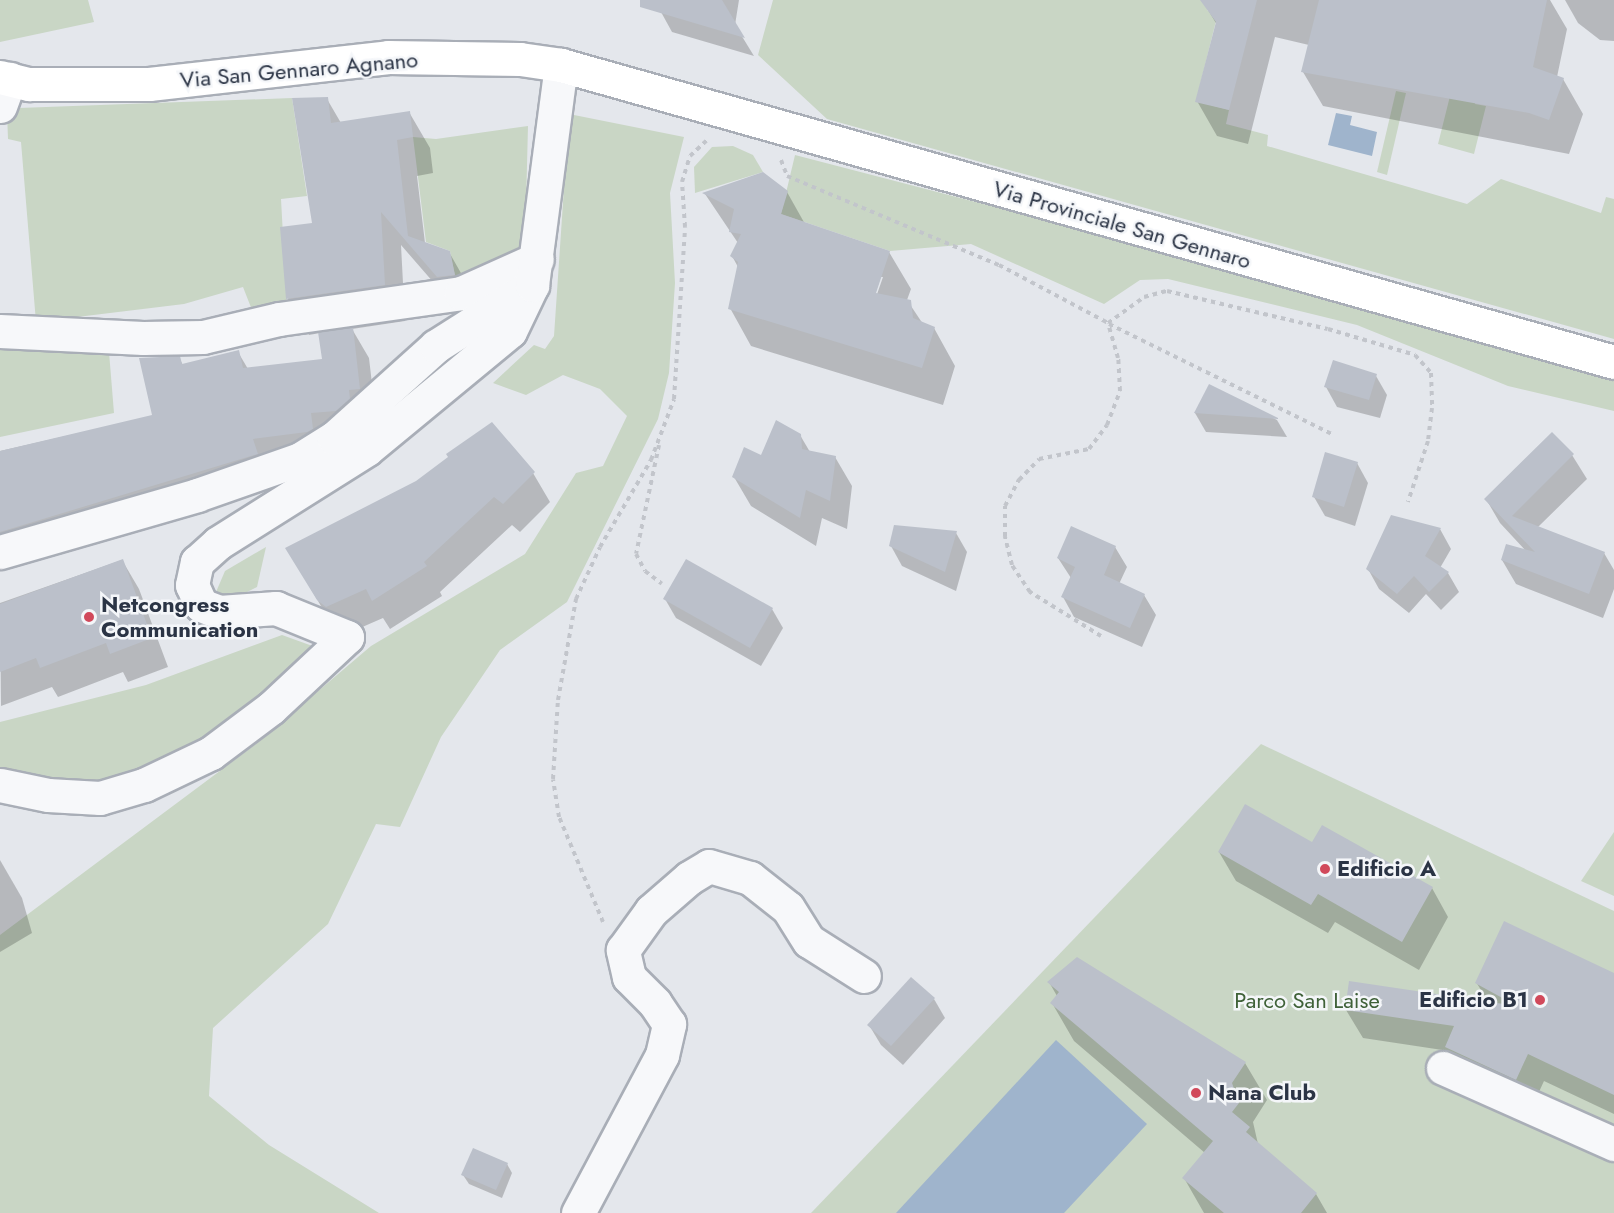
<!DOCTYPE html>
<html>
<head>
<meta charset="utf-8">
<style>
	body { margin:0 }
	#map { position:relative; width:1614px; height:1213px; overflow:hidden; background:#e4e7ec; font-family:Jost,sans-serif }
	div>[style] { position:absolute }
	.green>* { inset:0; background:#c9d6c5 }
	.water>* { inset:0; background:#9fb4cc }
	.shadow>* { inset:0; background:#0003 }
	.building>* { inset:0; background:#bbc0ca }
	.path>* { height:4px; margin-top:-2px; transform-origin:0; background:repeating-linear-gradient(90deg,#c2c5cb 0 4.5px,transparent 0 9px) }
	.roads { filter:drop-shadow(2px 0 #a9aeb7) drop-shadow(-2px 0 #a9aeb7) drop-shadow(0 2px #a9aeb7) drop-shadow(0 -2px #a9aeb7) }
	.minor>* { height:33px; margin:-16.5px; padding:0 16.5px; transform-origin:16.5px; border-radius:16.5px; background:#f7f8fa }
	.major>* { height:33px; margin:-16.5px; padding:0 16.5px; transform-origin:16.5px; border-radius:16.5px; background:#fff }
	.dots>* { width:16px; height:16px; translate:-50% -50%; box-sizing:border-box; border:3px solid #f4f6f9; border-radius:50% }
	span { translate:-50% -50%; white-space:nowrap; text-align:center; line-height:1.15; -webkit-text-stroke:5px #f4f6f9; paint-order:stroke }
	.street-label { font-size:22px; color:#2b3445 }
	.poi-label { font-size:22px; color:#2b3445; font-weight:700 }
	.left { translate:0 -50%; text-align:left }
	.right { translate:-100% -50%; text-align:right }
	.park-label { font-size:22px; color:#3f6138 }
</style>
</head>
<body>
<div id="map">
	<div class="green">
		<i style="clip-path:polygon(0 0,88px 0,94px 22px,0 42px)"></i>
		<i style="clip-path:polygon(773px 0,1209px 0,1207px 10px,1217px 17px,1196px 101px,1229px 110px,1226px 124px,1268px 135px,1267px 146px,1467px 204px,1501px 179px,1601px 213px,1606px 197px,1614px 199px,1614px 339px,827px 119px,758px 55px)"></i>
		<i style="clip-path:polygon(1452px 88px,1477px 93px,1475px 104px,1486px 106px,1474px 154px,1438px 144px)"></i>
		<i style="clip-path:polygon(1396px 91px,1406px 93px,1387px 175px,1377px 172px)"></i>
		<i style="clip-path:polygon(292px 98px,307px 196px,281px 199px,287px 308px,252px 310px,243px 287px,184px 304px,36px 322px,21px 142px,8px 139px,7px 112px,19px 108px)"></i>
		<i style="clip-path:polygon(569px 114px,684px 137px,670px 193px,675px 283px,669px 373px,658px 419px,567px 602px,500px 650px,441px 737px,400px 827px,376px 824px,328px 924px,213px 1028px,209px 1096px,269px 1145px,379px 1213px,0 1213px,0 935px,256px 744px,371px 646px,525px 554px,576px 473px,603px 466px,627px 416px,600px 389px,563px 375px,526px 395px,493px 383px,534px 345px,545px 349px,554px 336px)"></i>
		<i style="clip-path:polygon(528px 126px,525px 244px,456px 281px,450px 251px,426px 242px,413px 137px,436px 139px)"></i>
		<i style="clip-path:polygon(733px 146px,753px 155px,763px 172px,695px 193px,694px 167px,712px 147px)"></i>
		<i style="clip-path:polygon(795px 155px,1284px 282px,1614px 376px,1614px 411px,1508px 386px,1357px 325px,1168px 279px,1140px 280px,1104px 304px,971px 244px,890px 251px,781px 214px)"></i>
		<i style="clip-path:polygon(0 338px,109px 352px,114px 413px,0 437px)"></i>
		<i style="clip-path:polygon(266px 547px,257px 587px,229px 601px,216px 592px,225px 571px)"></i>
		<i style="clip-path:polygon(282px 635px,318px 648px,221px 733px,146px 771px,89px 787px,0 771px,0 722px,146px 685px)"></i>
		<i style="clip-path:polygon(1261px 744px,1614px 911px,1614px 1213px,811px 1213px)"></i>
		<i style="clip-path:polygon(1614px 832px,1614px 896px,1581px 881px)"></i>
	</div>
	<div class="water">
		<i style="clip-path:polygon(1336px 113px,1352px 116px,1350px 125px,1377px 132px,1372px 156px,1328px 145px)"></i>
		<i style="clip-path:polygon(1056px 1040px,1147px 1124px,1064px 1213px,896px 1213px)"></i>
	</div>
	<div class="shadow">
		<i style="clip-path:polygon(665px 0,739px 0,735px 25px,754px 56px,672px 32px,661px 12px)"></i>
		<i style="clip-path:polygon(1210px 0,1550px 0,1567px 29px,1557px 77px,1563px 79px,1583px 114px,1569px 154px,1323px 106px,1303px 72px,1309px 45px,1275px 37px,1248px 144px,1217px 136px,1197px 101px,1217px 25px,1204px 3px)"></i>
		<i style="clip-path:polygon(1565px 0,1614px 0,1614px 41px,1600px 40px,1578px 23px)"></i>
		<i style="clip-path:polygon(327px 99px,341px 123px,409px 112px,430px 148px,433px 173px,417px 176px,425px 243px,449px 252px,470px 289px,474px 311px,460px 313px,401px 245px,405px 321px,352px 329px,369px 358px,376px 418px,0 568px,0 451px,154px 416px,179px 358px,183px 365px,238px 352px,248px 369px,324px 361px,320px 333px,309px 335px,288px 299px,314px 225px)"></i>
		<i style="clip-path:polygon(evenodd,787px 192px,805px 224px,889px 252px,911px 289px,907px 300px,923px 324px,934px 328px,955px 366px,943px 405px,751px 346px,730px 308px,738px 267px,732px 256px,738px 243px,705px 194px,787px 192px,880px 277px,883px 277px,875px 300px,872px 300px,880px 277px)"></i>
		<i style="clip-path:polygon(1376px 376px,1387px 395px,1380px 418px,1337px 407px,1326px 387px)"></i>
		<i style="clip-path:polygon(1210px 386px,1277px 420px,1287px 437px,1206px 432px,1195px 413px)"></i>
		<i style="clip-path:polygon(800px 435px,810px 452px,835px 457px,852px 486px,847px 529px,822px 518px,816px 546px,751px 506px,734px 477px)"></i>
		<i style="clip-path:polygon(1572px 455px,1587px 479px,1538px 527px,1604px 553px,1614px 570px,1614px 589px,1603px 618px,1516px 584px,1502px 560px,1526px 551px,1500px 523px,1486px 499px)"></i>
		<i style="clip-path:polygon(1357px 463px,1368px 483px,1355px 526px,1325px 516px,1314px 497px)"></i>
		<i style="clip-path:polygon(533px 473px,550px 502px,520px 532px,512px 525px,440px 592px,442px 596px,390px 629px,383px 618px,344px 635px,335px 630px,304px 577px)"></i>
		<i style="clip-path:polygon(1440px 529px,1451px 549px,1440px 568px,1448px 573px,1459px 592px,1441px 610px,1426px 594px,1409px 613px,1379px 589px,1368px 569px)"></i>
		<i style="clip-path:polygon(956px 533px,967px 552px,956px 591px,902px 566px,891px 546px)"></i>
		<i style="clip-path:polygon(1115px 547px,1127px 567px,1119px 584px,1144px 595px,1156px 615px,1142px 647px,1074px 617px,1063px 597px,1071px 578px,1058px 558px)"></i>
		<i style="clip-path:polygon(122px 560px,139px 589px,168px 667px,128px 682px,123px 672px,58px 697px,52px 687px,1px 706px,0 603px)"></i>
		<i style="clip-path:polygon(665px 599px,772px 609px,783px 628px,761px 666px,676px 618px)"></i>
		<i style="clip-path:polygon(1313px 844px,1432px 888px,1448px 917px,1419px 970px,1335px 922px,1328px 933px,1236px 881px,1219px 852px)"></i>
		<i style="clip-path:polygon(0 860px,22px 898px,32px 933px,0 952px)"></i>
		<i style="clip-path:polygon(1614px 975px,1614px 1114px,1544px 1081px,1532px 1107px,1463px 1075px,1449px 1051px,1363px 1038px,1346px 1010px,1489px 1003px,1476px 982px)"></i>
		<i style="clip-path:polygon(1049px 982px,1245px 1063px,1267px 1100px,1253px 1122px,1258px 1144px,1316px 1194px,1327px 1213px,1204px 1213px,1184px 1178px,1205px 1153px,1074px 1041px,1052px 1003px,1057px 996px)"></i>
		<i style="clip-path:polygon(934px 999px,945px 1018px,903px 1065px,881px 1045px,869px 1025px)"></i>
		<i style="clip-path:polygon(507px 1164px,512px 1173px,502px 1198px,469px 1184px,463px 1175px)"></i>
	</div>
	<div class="building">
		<i style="clip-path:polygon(640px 0,722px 0,745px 38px,640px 7px)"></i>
		<i style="clip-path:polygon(1200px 0,1257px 0,1229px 110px,1195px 102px,1216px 22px)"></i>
		<i style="clip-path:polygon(1319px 0,1547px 0,1533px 67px,1564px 78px,1549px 120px,1529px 113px,1301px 72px)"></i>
		<i style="clip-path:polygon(328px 97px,331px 123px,410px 111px,413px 137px,397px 140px,408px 236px,450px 251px,455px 275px,437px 277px,381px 212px,385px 285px,286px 299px,280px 227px,312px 223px,292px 98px)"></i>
		<i style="clip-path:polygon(763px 172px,788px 191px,781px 214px,890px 251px,876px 293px,911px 300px,913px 318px,935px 327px,922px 368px,728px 309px,738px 262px,730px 256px,741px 234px,729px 232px,734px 209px,702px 193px)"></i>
		<i style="clip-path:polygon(353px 327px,360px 389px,349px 390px,350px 399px,336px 411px,311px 413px,313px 429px,307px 432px,253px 439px,258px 454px,0 532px,0 451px,152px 415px,139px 358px,180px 356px,182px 364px,239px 350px,243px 368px,322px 359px,318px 332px)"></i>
		<i style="clip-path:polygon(1333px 360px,1377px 374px,1369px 400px,1324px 387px)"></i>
		<i style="clip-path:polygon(1209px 384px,1278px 418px,1278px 419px,1194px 413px)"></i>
		<i style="clip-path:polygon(776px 420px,801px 434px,802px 449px,836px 456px,830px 501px,806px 490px,800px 518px,732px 477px,744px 447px,761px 455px)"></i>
		<i style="clip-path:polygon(492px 422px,535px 472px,503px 504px,494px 497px,424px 562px,427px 566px,372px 601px,366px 589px,326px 607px,317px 600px,285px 548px,416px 481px,448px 457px,446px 454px)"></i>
		<i style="clip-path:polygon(1552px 432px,1574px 454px,1512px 516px,1605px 552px,1589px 594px,1501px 560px,1506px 544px,1535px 552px,1484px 499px)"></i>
		<i style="clip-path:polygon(1325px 452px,1358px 462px,1344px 507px,1312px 497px)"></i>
		<i style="clip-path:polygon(1391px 515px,1441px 528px,1425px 556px,1449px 572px,1429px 592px,1414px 576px,1397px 594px,1366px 569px)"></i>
		<i style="clip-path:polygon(894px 525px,957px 531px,945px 572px,889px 546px)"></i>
		<i style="clip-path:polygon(1071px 526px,1116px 546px,1104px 575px,1145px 594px,1130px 628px,1061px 597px,1075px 567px,1057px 558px)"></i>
		<i style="clip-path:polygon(123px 559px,152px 638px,110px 654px,106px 643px,40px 668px,36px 658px,0 672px,0 604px)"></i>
		<i style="clip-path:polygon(686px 559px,773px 608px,750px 648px,663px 599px)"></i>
		<i style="clip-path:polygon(1245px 804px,1312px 842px,1322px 825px,1433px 887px,1402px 942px,1318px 894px,1311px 905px,1218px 852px)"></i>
		<i style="clip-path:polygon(1504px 921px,1614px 973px,1614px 1095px,1528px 1054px,1516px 1080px,1445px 1047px,1454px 1026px,1345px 1010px,1349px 981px,1517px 1006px,1475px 983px)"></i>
		<i style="clip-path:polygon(1077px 957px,1246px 1062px,1232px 1083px,1239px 1103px,1232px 1112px,1250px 1127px,1246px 1132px,1317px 1193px,1301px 1213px,1224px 1213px,1182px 1178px,1213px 1141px,1050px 1003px,1059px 992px,1047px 982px)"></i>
		<i style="clip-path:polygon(911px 977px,935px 998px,891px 1046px,867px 1025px)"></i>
		<i style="clip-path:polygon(473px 1148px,508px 1163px,496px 1190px,461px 1175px)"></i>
	</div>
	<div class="path">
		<i style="left:781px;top:160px;width:17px;rotate:69deg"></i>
		<i style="left:787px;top:176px;width:230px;rotate:22.8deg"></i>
		<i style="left:999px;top:265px;width:123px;rotate:28deg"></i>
		<i style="left:1108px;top:323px;width:44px;rotate:-35.8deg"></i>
		<i style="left:1144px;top:297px;width:24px;rotate:-15deg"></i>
		<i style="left:1167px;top:291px;width:165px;rotate:13.3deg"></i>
		<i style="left:1328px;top:329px;width:91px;rotate:16.6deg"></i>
		<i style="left:1415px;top:355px;width:24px;rotate:48deg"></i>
		<i style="left:1431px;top:373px;width:35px;rotate:88deg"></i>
		<i style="left:1432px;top:408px;width:33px;rotate:97deg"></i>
		<i style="left:1428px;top:441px;width:64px;rotate:108.2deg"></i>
		<i style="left:1109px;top:324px;width:249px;rotate:26.3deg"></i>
		<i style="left:659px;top:445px;width:111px;rotate:101.9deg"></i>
		<i style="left:636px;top:554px;width:19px;rotate:62deg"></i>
		<i style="left:645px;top:571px;width:21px;rotate:37deg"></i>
		<i style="left:1101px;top:636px;width:84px;rotate:-148.2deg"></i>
		<i style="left:1030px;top:592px;width:32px;rotate:-124deg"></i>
		<i style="left:1012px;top:565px;width:30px;rotate:-104deg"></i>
		<i style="left:1005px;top:536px;width:30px;rotate:-90deg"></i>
		<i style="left:1005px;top:506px;width:30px;rotate:-62deg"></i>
		<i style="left:1019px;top:480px;width:29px;rotate:-46deg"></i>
		<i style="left:1039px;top:459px;width:51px;rotate:-11.3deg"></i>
		<i style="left:1089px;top:449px;width:30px;rotate:-53deg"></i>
		<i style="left:1107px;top:425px;width:36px;rotate:-69deg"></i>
		<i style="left:1120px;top:391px;width:33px;rotate:-93deg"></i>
		<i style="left:1118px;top:358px;width:36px;rotate:-106deg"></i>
		<i style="left:603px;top:922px;width:114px;rotate:-112.7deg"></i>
		<i style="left:559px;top:817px;width:38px;rotate:-99deg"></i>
		<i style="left:553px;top:779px;width:79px;rotate:-86.4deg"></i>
		<i style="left:558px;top:700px;width:103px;rotate:-79.9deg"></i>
		<i style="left:576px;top:599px;width:57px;rotate:-65.2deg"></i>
		<i style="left:600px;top:547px;width:101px;rotate:-59.6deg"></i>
		<i style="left:651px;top:460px;width:65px;rotate:-69.3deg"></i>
		<i style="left:674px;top:399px;width:172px;rotate:-86.3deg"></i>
		<i style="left:685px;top:227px;width:45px;rotate:-93.8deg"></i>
		<i style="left:682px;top:182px;width:27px;rotate:-73deg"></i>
		<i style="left:690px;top:156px;width:23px;rotate:-43deg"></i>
	</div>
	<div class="roads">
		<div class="minor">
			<i style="left:0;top:106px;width:29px;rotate:-70deg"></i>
			<i style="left:0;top:331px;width:143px;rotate:2.8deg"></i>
			<i style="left:143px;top:338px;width:60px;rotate:-1deg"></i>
			<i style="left:203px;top:337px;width:78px;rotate:-13.3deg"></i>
			<i style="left:279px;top:319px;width:184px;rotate:-8.1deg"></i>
			<i style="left:461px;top:293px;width:83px;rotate:-24.1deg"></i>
			<i style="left:0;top:552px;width:205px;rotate:-16.1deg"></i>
			<i style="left:197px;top:495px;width:109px;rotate:-19.3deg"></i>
			<i style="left:300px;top:459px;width:40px;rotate:-32deg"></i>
			<i style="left:334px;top:438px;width:137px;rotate:-42deg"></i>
			<i style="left:436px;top:346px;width:114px;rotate:-32.4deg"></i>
			<i style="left:0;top:785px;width:49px;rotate:11.8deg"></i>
			<i style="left:48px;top:795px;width:52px;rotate:3.3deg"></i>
			<i style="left:100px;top:798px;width:46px;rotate:-16.5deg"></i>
			<i style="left:144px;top:785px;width:74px;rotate:-25.5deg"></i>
			<i style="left:211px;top:753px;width:75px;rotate:-36.9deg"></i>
			<i style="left:271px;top:708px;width:104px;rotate:-43.1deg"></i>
			<i style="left:347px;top:637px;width:77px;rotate:-157.8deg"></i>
			<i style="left:276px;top:608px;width:57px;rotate:176deg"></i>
			<i style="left:219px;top:612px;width:19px;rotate:-159deg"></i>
			<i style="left:201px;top:605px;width:22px;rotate:-114deg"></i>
			<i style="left:192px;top:585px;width:24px;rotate:-78deg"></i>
			<i style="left:197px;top:562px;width:28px;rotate:-42deg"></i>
			<i style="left:218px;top:543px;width:176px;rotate:-32.2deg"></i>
			<i style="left:367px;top:449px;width:185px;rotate:-39.5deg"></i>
			<i style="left:510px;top:331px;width:51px;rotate:-64.4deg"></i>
			<i style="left:532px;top:285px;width:222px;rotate:-82.5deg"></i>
			<i style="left:1443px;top:1068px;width:187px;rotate:24deg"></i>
			<i style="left:578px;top:1213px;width:179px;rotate:-62deg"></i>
			<i style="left:662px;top:1055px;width:32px;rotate:-77deg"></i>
			<i style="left:669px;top:1024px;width:25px;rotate:-124deg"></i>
			<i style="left:655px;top:1003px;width:37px;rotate:-135deg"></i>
			<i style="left:629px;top:977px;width:28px;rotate:-103deg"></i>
			<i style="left:623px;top:950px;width:48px;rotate:-54.3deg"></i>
			<i style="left:651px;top:911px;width:50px;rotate:-41deg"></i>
			<i style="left:689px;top:878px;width:23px;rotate:-31deg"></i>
			<i style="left:709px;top:866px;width:43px;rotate:16.3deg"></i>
			<i style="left:750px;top:878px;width:48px;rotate:38.3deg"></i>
			<i style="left:788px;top:908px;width:39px;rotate:58deg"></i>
			<i style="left:809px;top:941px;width:65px;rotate:32.5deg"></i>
		</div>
		<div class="major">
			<i style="left:0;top:77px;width:30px;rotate:14deg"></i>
			<i style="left:29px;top:84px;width:120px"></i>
			<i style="left:149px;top:84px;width:241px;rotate:-6.4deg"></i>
			<i style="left:388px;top:57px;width:132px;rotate:0.9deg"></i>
			<i style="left:520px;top:59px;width:41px;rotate:8.3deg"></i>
			<i style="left:561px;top:65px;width:1094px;rotate:15.75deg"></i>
		</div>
	</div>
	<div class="dots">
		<i style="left:89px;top:617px;background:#d1495b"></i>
		<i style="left:1325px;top:869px;background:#d1495b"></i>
		<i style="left:1540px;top:1000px;background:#d1495b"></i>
		<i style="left:1196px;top:1093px;background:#d1495b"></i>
	</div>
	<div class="street-label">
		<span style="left:299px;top:70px;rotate:-5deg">Via San Gennaro Agnano</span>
		<span style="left:1122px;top:225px;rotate:16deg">Via Provinciale San Gennaro</span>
	</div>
	<div class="poi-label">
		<span class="left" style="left:101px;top:617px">Netcongress<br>Communication</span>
		<span class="left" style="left:1337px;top:869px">Edificio A</span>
		<span class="right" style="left:1528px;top:1000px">Edificio B1</span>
		<span class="left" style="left:1208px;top:1093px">Nana Club</span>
	</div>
	<div class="park-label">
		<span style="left:1307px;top:1001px">Parco San Laise</span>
	</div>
</div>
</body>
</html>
